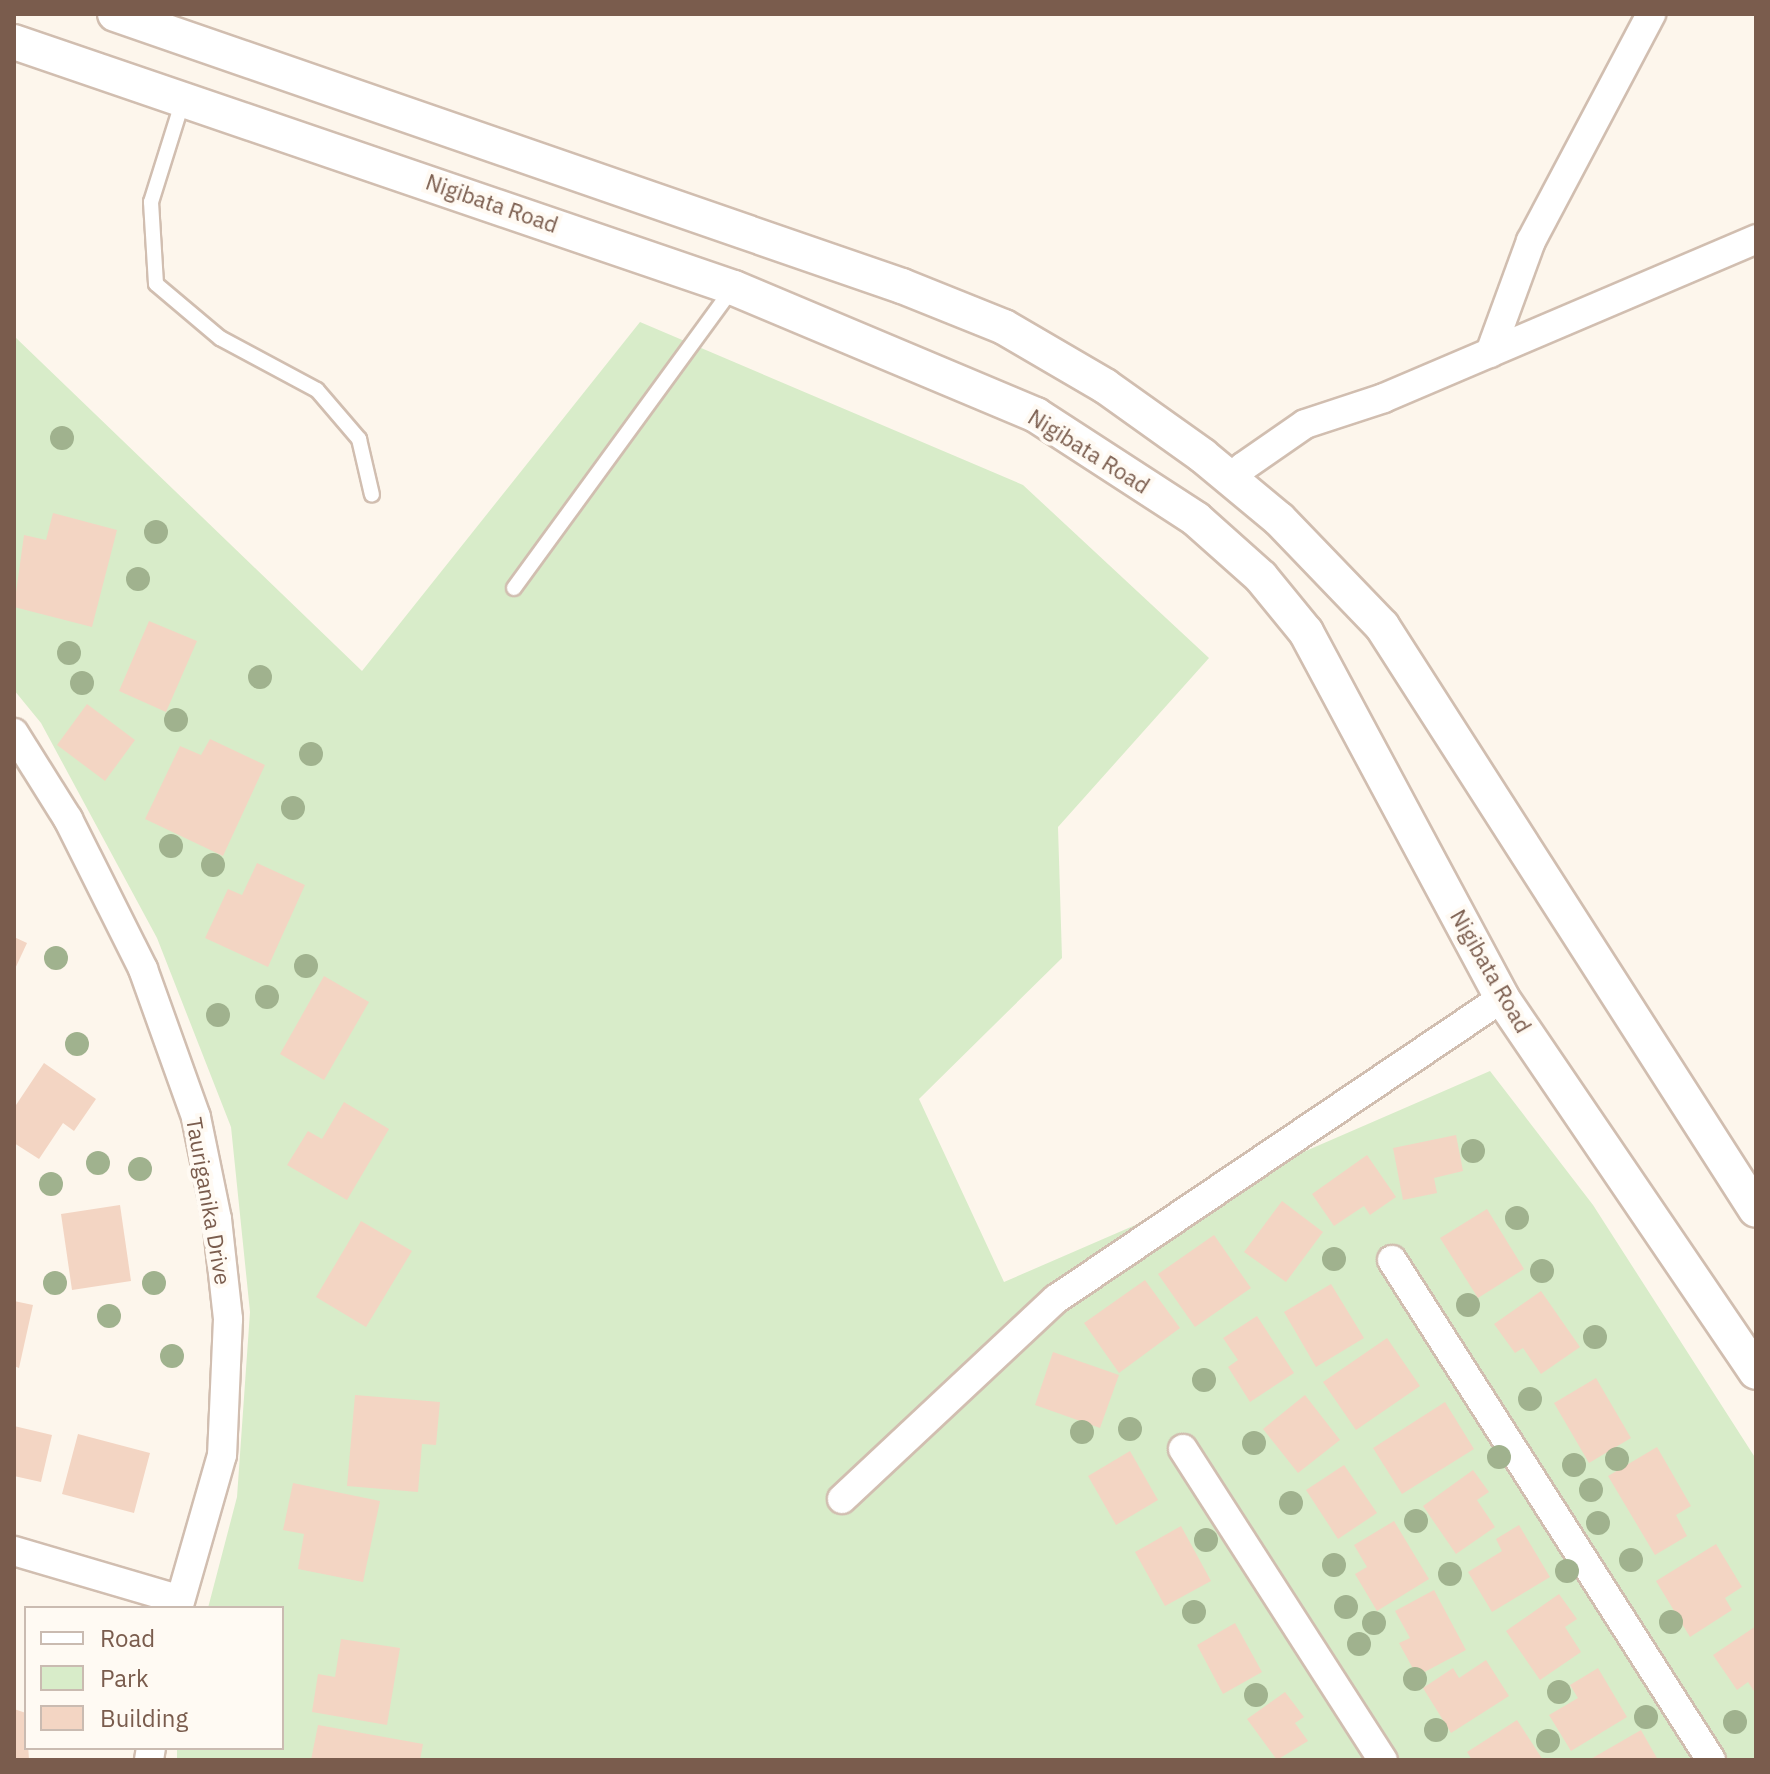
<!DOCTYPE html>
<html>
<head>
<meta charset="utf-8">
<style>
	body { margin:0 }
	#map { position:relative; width:1770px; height:1774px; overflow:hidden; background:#fdf6ec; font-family:"IBM Plex Sans",sans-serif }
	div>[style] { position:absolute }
	.green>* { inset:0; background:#d8ecc9 }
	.building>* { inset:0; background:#f3d5c3 }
	.roads { filter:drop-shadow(2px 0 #d1beb0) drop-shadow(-2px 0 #d1beb0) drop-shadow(0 2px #d1beb0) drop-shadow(0 -2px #d1beb0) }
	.service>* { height:14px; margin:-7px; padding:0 7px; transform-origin:7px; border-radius:7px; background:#fff }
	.minor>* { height:28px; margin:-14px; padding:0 14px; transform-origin:14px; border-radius:14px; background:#fff }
	.tertiary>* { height:34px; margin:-17px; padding:0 17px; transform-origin:17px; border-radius:17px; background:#fff }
	.trees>* { width:24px; height:24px; margin:-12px; border-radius:50%; background:#a0b28e }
	span { translate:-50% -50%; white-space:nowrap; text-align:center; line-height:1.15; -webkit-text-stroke:8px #fffaf3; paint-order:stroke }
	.street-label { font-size:22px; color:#7a5c4d }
	.frame { position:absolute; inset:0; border:16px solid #7a5c4d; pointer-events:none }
	.legend { position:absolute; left:24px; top:1606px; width:260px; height:144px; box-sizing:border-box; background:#fffaf3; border:2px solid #cabbb1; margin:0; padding:10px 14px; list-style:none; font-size:24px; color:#7a5c4d }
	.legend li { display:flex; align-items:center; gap:16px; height:40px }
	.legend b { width:40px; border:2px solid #cabbb1 }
</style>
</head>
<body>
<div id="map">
	<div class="green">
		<i style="clip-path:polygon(640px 322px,1023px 485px,1209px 658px,1058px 827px,1062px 958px,919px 1099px,1004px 1282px,1490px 1071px,1593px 1205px,1756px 1459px,1756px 1760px,177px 1760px,177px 1748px,282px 1748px,282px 1608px,208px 1608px,237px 1497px,250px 1312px,231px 1127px,157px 938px,41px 723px,14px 690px,14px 336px,362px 671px)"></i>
	</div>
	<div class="building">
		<i style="clip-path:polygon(53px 513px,117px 530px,92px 627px,14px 607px,24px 535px,46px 540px)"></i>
		<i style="clip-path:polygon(149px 621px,197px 641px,166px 712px,119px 691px)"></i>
		<i style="clip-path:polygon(87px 704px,135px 740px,105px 781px,57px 745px)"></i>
		<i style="clip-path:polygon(210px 739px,265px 765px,223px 856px,145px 819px,180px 746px,201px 755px)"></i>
		<i style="clip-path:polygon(257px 863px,305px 885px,268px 967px,205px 938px,228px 889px,242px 895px)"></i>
		<i style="clip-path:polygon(14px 937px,27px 943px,14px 971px)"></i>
		<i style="clip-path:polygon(324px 976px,369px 1002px,324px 1080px,280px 1054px)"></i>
		<i style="clip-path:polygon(44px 1063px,96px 1099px,74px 1131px,63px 1123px,39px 1159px,14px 1143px,14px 1108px)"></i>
		<i style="clip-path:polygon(344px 1102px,389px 1129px,347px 1200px,287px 1165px,308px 1131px,322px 1139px)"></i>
		<i style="clip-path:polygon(1456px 1135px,1463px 1171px,1434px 1178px,1437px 1193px,1403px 1200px,1393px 1148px)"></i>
		<i style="clip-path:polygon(1367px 1155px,1396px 1197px,1370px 1215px,1364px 1206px,1334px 1226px,1312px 1194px)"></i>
		<i style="clip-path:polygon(1282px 1201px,1323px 1232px,1286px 1282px,1244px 1252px)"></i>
		<i style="clip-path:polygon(120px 1205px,131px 1281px,72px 1290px,61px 1214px)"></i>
		<i style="clip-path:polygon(1487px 1209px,1524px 1269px,1478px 1298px,1440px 1238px)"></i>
		<i style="clip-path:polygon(361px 1221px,412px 1251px,366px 1327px,316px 1297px)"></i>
		<i style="clip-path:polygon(1214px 1235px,1251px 1288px,1195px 1327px,1158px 1274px)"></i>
		<i style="clip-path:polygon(1145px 1280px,1180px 1328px,1119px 1373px,1084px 1323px)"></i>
		<i style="clip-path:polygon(1331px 1284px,1364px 1338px,1316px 1367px,1284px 1312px)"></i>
		<i style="clip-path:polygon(1541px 1291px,1580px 1347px,1541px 1374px,1523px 1348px,1515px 1353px,1494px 1324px)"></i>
		<i style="clip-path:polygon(14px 1301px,33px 1305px,19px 1368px,14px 1366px)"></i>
		<i style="clip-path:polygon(1257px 1316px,1294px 1373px,1250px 1402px,1228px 1367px,1238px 1360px,1223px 1338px)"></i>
		<i style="clip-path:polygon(1387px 1338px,1420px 1386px,1356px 1430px,1323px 1382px)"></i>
		<i style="clip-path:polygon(1053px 1352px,1119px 1375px,1100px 1428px,1035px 1405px)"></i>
		<i style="clip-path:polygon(1596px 1378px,1631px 1438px,1589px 1463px,1554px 1403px)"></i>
		<i style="clip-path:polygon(355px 1395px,440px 1402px,436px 1445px,422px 1444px,418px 1492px,347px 1486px)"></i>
		<i style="clip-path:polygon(1305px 1395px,1340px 1440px,1298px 1473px,1263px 1429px)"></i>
		<i style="clip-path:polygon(1445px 1402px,1474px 1449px,1402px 1494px,1373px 1448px)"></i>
		<i style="clip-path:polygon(14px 1426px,52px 1435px,41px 1482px,14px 1476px)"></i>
		<i style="clip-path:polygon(78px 1434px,150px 1453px,134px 1513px,62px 1494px)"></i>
		<i style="clip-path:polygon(1657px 1447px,1691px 1506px,1676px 1515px,1687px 1536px,1655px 1555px,1608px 1476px)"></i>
		<i style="clip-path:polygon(1130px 1451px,1158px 1500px,1116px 1525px,1088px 1476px)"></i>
		<i style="clip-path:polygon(1344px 1465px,1377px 1513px,1338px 1539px,1306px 1490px)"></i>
		<i style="clip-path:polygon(1473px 1470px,1489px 1492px,1477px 1500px,1495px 1527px,1456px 1554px,1423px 1506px)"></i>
		<i style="clip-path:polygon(293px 1483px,380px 1501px,363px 1582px,298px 1569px,304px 1534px,283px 1530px)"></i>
		<i style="clip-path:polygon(1394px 1521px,1429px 1579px,1377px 1611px,1355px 1574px,1367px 1567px,1354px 1545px)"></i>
		<i style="clip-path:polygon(1519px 1525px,1550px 1577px,1492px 1612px,1468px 1572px,1502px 1551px,1496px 1539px)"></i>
		<i style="clip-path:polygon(1181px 1526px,1211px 1581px,1165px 1606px,1135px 1552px)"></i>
		<i style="clip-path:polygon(1716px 1544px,1742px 1587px,1725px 1598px,1732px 1610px,1690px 1637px,1656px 1581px)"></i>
		<i style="clip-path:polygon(1434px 1590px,1466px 1650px,1417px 1676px,1399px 1643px,1410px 1638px,1395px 1611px)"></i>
		<i style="clip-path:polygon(1559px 1594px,1577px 1619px,1565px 1627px,1581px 1652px,1540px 1680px,1506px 1631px)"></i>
		<i style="clip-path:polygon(1235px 1623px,1262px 1672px,1223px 1694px,1197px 1645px)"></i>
		<i style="clip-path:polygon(1756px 1626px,1756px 1694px,1748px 1682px,1737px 1690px,1713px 1655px)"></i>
		<i style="clip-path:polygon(341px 1639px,400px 1648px,387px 1725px,312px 1712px,318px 1674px,335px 1677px)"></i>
		<i style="clip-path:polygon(1486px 1660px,1509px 1696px,1451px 1733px,1423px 1688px,1453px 1668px,1459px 1678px)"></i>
		<i style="clip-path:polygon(1598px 1668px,1627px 1717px,1571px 1751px,1549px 1715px,1578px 1698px,1570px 1685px)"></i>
		<i style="clip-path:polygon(1285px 1692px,1304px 1717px,1295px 1723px,1308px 1741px,1277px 1760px,1247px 1719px)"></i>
		<i style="clip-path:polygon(14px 1709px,26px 1713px,29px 1760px,14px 1760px)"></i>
		<i style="clip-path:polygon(1517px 1720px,1543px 1760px,1472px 1760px,1467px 1752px)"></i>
		<i style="clip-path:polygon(318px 1725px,423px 1744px,420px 1760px,311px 1760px)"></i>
		<i style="clip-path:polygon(1641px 1730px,1658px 1760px,1589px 1760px)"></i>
	</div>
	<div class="roads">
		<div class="service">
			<i style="left:183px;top:100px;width:107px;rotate:107.4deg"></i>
			<i style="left:151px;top:202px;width:82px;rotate:86.5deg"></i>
			<i style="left:156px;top:284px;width:84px;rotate:40.2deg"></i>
			<i style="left:220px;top:338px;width:110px;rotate:28.2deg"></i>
			<i style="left:317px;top:390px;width:65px;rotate:49.4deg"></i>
			<i style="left:359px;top:439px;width:57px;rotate:76.9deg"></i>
			<i style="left:514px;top:588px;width:371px;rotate:-53.9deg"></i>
		</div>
		<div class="minor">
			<i style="left:1490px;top:353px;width:119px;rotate:-69.9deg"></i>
			<i style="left:1531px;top:241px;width:257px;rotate:-62.1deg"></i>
			<i style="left:1235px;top:483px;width:18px;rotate:-63deg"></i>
			<i style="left:1243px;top:467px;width:75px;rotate:-34.7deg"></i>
			<i style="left:1305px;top:424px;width:83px;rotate:-18.2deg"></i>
			<i style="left:1384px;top:398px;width:405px;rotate:-23.1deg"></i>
			<i style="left:14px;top:733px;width:102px;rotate:57.9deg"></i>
			<i style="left:68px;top:819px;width:168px;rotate:63.4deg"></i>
			<i style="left:143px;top:969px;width:157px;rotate:70.3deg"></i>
			<i style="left:196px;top:1117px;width:104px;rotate:78.4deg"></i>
			<i style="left:217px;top:1219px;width:101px;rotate:83.7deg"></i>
			<i style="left:228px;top:1319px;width:136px;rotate:92.5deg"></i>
			<i style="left:222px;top:1455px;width:159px;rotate:106deg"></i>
			<i style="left:1392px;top:1260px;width:593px;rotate:57.46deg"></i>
			<i style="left:1183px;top:1449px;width:370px;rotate:57.3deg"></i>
			<i style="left:842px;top:1499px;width:293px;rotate:-43.1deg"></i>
			<i style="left:1056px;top:1299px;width:538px;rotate:-34.01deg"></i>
			<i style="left:14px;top:1551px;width:173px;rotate:16.4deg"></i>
			<i style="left:149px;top:1760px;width:12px;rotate:-81deg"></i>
		</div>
		<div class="tertiary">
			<i style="left:115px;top:14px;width:833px;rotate:19.07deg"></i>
			<i style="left:902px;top:286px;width:110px;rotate:21.9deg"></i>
			<i style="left:1004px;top:327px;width:117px;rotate:30.3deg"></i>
			<i style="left:1105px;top:386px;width:120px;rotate:35.5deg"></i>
			<i style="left:1203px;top:456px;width:99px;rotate:39.7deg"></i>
			<i style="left:1279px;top:519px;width:149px;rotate:46.1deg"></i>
			<i style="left:1382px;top:626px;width:693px;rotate:57.36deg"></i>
			<i style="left:14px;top:42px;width:761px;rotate:18.86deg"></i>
			<i style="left:734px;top:288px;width:328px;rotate:22.8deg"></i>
			<i style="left:1036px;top:415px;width:191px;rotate:33deg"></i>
			<i style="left:1196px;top:519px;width:87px;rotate:41.7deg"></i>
			<i style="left:1261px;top:577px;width:71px;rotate:50.7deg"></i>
			<i style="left:1306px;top:632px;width:415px;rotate:61.8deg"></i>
			<i style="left:1502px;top:998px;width:452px;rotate:55.8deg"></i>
		</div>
	</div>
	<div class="trees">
		<i style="left:62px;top:438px"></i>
		<i style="left:156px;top:532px"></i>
		<i style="left:138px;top:579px"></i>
		<i style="left:69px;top:653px"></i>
		<i style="left:260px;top:677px"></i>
		<i style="left:82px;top:683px"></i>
		<i style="left:176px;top:720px"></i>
		<i style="left:311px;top:754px"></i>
		<i style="left:293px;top:808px"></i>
		<i style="left:171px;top:846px"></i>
		<i style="left:213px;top:865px"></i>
		<i style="left:56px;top:958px"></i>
		<i style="left:306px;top:966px"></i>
		<i style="left:267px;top:997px"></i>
		<i style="left:218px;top:1015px"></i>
		<i style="left:77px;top:1044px"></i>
		<i style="left:1473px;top:1151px"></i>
		<i style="left:98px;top:1163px"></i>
		<i style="left:140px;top:1169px"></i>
		<i style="left:51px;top:1184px"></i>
		<i style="left:1517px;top:1218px"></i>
		<i style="left:1334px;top:1259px"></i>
		<i style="left:1542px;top:1271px"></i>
		<i style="left:55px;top:1283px"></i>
		<i style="left:154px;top:1283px"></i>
		<i style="left:1468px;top:1305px"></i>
		<i style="left:109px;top:1316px"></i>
		<i style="left:1595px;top:1337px"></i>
		<i style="left:172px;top:1356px"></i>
		<i style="left:1204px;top:1380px"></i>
		<i style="left:1530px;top:1399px"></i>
		<i style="left:1130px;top:1429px"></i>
		<i style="left:1082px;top:1432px"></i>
		<i style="left:1254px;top:1443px"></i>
		<i style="left:1499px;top:1457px"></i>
		<i style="left:1617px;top:1459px"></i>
		<i style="left:1574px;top:1465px"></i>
		<i style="left:1591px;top:1490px"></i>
		<i style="left:1291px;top:1503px"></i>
		<i style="left:1416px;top:1521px"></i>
		<i style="left:1598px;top:1523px"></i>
		<i style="left:1206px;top:1540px"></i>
		<i style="left:1631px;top:1560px"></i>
		<i style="left:1334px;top:1565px"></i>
		<i style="left:1567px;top:1571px"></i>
		<i style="left:1450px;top:1574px"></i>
		<i style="left:1346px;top:1607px"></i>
		<i style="left:1194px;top:1612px"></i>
		<i style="left:1671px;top:1622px"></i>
		<i style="left:1374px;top:1623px"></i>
		<i style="left:1359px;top:1644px"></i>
		<i style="left:1415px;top:1679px"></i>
		<i style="left:1559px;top:1692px"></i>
		<i style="left:1256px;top:1695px"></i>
		<i style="left:1646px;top:1717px"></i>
		<i style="left:1735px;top:1722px"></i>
		<i style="left:1436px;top:1730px"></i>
		<i style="left:1548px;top:1741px"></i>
	</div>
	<div class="street-label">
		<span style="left:492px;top:203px;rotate:19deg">Nigibata Road</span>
		<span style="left:1089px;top:451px;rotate:32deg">Nigibata Road</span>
		<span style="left:1491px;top:971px;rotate:60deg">Nigibata Road</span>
		<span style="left:209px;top:1201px;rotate:80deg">Tauriganika Drive</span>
	</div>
	<div class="frame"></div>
	<ul class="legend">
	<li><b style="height:10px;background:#fff"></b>Road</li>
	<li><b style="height:22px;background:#d8ecc9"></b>Park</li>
	<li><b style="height:22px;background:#f3d5c3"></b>Building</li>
	</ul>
</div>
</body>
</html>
